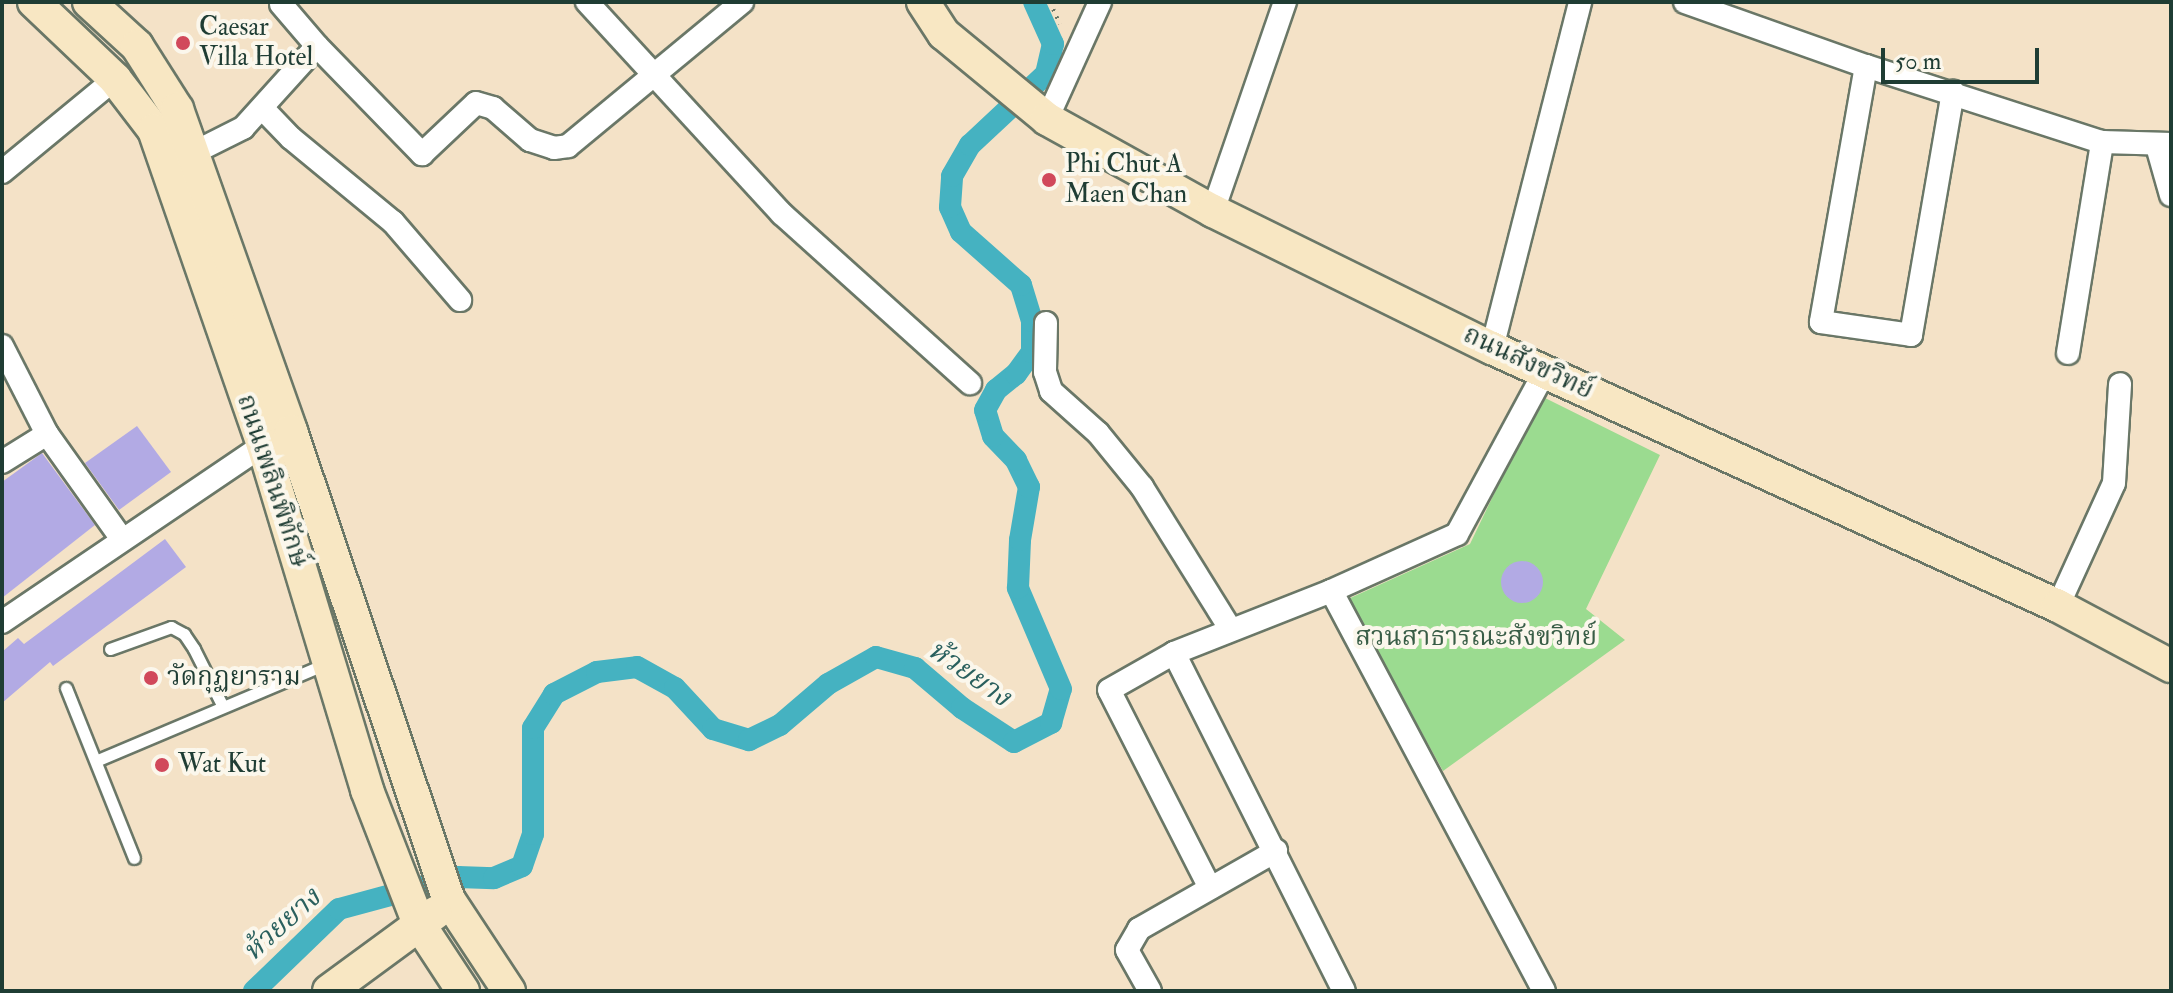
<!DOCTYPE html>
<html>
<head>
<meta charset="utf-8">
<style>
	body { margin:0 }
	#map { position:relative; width:2173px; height:993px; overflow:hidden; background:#f4e2c7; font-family:"IM FELL Double Pica","Noto Serif Thai",serif }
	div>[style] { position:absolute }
	.green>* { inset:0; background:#9bdb90 }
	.canal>* { height:22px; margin:-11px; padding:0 11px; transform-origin:11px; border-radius:11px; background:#45b2c1 }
	.building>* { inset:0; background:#b2aae4 }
	.round { border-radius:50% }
	.path>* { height:4px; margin-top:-2px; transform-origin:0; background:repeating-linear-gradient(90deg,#6a7767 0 2px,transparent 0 8px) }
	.roads { filter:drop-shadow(2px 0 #6a7767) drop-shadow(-2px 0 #6a7767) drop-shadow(0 2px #6a7767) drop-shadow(0 -2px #6a7767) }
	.lane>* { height:11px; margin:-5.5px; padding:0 5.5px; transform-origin:5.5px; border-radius:5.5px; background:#fff }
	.street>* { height:22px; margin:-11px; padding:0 11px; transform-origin:11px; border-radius:11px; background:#fff }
	.secondary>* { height:32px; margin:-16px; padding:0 16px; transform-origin:16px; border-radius:16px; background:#f8e7c3 }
	.dots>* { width:22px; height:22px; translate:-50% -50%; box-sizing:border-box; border:4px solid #fbf7ec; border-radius:50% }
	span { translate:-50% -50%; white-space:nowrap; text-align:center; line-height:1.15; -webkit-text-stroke:8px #fbf7ec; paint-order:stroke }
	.poi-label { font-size:26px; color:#1f3d34 }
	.left { translate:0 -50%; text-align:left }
	.street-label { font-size:26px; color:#1f3d34 }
	.park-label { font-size:26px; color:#385d46 }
	.water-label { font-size:28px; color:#2a605e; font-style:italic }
	.frame { position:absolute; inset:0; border:4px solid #1f3d34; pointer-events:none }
	.scale { position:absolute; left:1881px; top:48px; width:158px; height:36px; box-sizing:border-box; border:4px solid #1f3d34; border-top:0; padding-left:10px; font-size:24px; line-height:28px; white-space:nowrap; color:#1f3d34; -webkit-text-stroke:6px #fbf7ec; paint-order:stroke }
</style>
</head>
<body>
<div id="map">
	<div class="green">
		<i style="clip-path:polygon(1541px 396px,1660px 455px,1586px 609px,1625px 640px,1443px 771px,1348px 599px,1470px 544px)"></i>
	</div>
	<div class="canal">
		<i style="left:254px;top:991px;width:118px;rotate:-44deg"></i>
		<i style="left:339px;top:909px;width:123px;rotate:-15.1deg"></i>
		<i style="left:458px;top:877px;width:36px;rotate:2deg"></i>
		<i style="left:494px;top:878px;width:30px;rotate:-23deg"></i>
		<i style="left:522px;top:866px;width:34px;rotate:-71deg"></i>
		<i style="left:533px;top:834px;width:106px;rotate:-90deg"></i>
		<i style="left:533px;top:728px;width:40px;rotate:-58deg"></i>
		<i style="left:554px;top:694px;width:48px;rotate:-27.1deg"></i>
		<i style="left:597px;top:672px;width:40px;rotate:-7.1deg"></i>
		<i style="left:637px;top:667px;width:43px;rotate:28.9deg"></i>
		<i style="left:675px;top:688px;width:56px;rotate:47.2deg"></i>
		<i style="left:713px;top:729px;width:38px;rotate:17deg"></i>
		<i style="left:749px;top:740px;width:34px;rotate:-26deg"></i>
		<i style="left:780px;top:725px;width:63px;rotate:-40.5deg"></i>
		<i style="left:828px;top:684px;width:55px;rotate:-29.4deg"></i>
		<i style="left:876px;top:657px;width:41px;rotate:15.8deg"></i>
		<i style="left:915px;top:668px;width:62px;rotate:40.4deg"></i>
		<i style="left:962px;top:708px;width:62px;rotate:33.2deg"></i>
		<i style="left:1014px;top:742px;width:42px;rotate:-27.2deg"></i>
		<i style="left:1051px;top:723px;width:35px;rotate:-74deg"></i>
		<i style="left:1061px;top:689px;width:110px;rotate:-113.1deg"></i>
		<i style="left:1018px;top:588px;width:48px;rotate:-87.6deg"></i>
		<i style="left:1020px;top:540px;width:54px;rotate:-80.4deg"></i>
		<i style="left:1029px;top:487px;width:30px;rotate:-116deg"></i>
		<i style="left:1016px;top:460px;width:33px;rotate:-134deg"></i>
		<i style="left:993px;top:436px;width:27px;rotate:-107deg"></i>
		<i style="left:985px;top:410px;width:23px;rotate:-61deg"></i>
		<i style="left:996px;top:390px;width:26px;rotate:-39deg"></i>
		<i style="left:1016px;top:374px;width:27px;rotate:-54deg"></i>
		<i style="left:1032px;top:352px;width:31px;rotate:-90deg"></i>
		<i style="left:1032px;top:321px;width:38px;rotate:-107deg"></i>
		<i style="left:1021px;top:285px;width:80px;rotate:-138.5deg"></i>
		<i style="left:961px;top:232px;width:27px;rotate:-114deg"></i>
		<i style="left:950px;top:207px;width:31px;rotate:-86deg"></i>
		<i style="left:952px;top:176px;width:36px;rotate:-60deg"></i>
		<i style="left:970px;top:145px;width:104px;rotate:-43.1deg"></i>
		<i style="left:1046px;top:74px;width:31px;rotate:-77deg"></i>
		<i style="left:1053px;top:44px;width:46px;rotate:-114.3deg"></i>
	</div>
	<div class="building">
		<i style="clip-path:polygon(137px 426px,171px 472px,119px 510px,85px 463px)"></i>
		<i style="clip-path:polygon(42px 453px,95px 525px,2px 598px,2px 482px)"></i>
		<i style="clip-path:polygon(165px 539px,186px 567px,53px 666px,50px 662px,2px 703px,2px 652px,18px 638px,24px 644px)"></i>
		<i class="round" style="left:1501px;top:561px;width:42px;height:42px"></i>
	</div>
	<div class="path">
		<i style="left:1050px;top:2px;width:24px;rotate:66deg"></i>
	</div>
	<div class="roads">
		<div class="lane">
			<i style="left:110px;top:649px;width:65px;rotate:-19.8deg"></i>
			<i style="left:171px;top:627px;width:15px;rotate:28deg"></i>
			<i style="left:184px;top:634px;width:18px;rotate:56deg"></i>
			<i style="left:194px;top:649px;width:63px;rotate:63.4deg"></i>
			<i style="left:66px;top:688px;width:183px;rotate:68.2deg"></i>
			<i style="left:98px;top:760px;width:250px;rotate:-22.9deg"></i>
		</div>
		<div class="street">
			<i style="left:587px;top:2px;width:288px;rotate:47.4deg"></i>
			<i style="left:782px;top:214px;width:253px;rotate:42deg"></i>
			<i style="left:1685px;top:2px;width:192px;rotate:19.5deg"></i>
			<i style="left:1866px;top:66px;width:248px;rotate:17.9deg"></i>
			<i style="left:2102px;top:142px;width:69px;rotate:1.7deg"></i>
			<i style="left:281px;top:4px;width:55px;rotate:49.4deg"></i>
			<i style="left:1866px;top:66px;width:260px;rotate:100deg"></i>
			<i style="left:1821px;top:322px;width:91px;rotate:8.2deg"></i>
			<i style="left:1911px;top:335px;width:247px;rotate:-80.2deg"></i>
			<i style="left:263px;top:109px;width:40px;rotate:46deg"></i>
			<i style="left:291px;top:138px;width:132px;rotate:39.5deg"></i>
			<i style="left:393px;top:222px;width:103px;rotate:49.3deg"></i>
			<i style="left:1047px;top:119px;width:128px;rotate:-65.6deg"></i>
			<i style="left:2157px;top:146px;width:51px;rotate:74.1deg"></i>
			<i style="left:193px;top:153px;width:56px;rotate:-26.6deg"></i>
			<i style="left:243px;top:128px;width:110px;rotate:-47.9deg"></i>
			<i style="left:317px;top:46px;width:151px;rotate:45.8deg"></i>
			<i style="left:422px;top:154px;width:74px;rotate:-43.4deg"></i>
			<i style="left:476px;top:103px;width:18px;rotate:16deg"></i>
			<i style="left:493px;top:108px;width:49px;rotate:40.9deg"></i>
			<i style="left:530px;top:140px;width:25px;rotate:18deg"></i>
			<i style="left:554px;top:148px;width:14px;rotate:-8deg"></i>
			<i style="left:568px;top:146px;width:226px;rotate:-39.6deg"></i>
			<i style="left:2px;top:172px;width:146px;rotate:-39.5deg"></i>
			<i style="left:1213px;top:211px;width:221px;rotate:-71deg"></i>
			<i style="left:1046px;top:323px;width:49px;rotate:91.2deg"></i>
			<i style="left:1045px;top:372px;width:20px;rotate:72deg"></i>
			<i style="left:1051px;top:391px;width:63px;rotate:41.8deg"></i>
			<i style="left:1098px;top:433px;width:70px;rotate:50.8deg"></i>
			<i style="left:1142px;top:487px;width:168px;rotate:58.1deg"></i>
			<i style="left:2px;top:346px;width:99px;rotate:62.9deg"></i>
			<i style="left:47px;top:434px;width:129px;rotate:54.5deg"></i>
			<i style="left:1492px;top:348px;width:357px;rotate:-75.7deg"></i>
			<i style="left:2068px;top:353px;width:214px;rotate:-80.8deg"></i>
			<i style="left:2px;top:462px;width:53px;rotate:-31.9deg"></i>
			<i style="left:2058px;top:606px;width:135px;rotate:-65.5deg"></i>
			<i style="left:2114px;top:483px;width:99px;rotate:-86.5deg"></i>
			<i style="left:2px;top:622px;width:315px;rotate:-34.1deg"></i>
			<i style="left:1174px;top:653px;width:378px;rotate:63.3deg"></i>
			<i style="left:1210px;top:888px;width:222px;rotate:-117deg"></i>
			<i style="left:1109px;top:690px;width:75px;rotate:-29.6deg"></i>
			<i style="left:1174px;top:653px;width:169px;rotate:-21.5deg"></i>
			<i style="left:1150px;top:991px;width:47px;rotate:-119.3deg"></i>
			<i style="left:1127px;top:950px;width:24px;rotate:-60deg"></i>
			<i style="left:1139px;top:929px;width:158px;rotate:-29.7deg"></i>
			<i style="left:1544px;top:991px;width:453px;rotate:-118deg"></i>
			<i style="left:1331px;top:591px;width:138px;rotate:-24.3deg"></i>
			<i style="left:1457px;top:534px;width:185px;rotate:-61.6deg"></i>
		</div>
		<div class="secondary">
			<i style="left:34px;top:2px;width:112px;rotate:43.5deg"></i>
			<i style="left:115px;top:79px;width:64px;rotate:52.6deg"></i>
			<i style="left:154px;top:130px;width:333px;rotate:70.9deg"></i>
			<i style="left:263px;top:445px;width:360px;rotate:73.2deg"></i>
			<i style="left:367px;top:790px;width:144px;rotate:68.8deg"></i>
			<i style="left:419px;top:924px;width:80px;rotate:56.7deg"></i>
			<i style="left:89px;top:2px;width:65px;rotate:42.5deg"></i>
			<i style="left:137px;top:46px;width:75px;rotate:57.6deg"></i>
			<i style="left:177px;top:109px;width:342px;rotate:70.5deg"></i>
			<i style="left:291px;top:431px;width:495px;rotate:71.4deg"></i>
			<i style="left:449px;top:900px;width:109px;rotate:56.6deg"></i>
			<i style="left:923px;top:2px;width:38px;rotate:57deg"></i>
			<i style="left:944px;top:34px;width:134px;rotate:39.5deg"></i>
			<i style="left:1047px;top:119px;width:190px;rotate:29deg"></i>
			<i style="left:1213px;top:211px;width:311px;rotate:26.2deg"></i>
			<i style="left:1492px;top:348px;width:622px;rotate:24.5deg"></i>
			<i style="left:2058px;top:606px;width:128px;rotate:28deg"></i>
			<i style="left:329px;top:991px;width:132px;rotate:-36.3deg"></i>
		</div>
	</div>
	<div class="dots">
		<i style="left:183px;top:43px;background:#d1495b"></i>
		<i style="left:1049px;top:180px;background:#d1495b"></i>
		<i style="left:151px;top:678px;background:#d1495b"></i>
		<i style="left:162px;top:765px;background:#d1495b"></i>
	</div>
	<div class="poi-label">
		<span class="left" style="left:199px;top:43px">Caesar<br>Villa Hotel</span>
		<span class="left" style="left:1065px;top:180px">Phi Chut A<br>Maen Chan</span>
		<span class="left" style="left:167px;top:678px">วัดกุฏยาราม</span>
		<span class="left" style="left:178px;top:765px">Wat Kut</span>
	</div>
	<div class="street-label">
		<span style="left:1528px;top:363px;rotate:25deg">ถนนสังขวิทย์</span>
		<span style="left:272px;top:481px;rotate:72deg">ถนนเพลินพิทักษ์</span>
	</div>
	<div class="park-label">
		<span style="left:1476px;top:638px">สวนสาธารณะสังขวิทย์</span>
	</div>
	<div class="water-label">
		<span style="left:969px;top:674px;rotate:35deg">ห้วยยาง</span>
		<span style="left:282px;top:925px;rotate:-42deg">ห้วยยาง</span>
	</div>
	<div class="frame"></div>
	<div class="scale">50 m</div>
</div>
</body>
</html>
